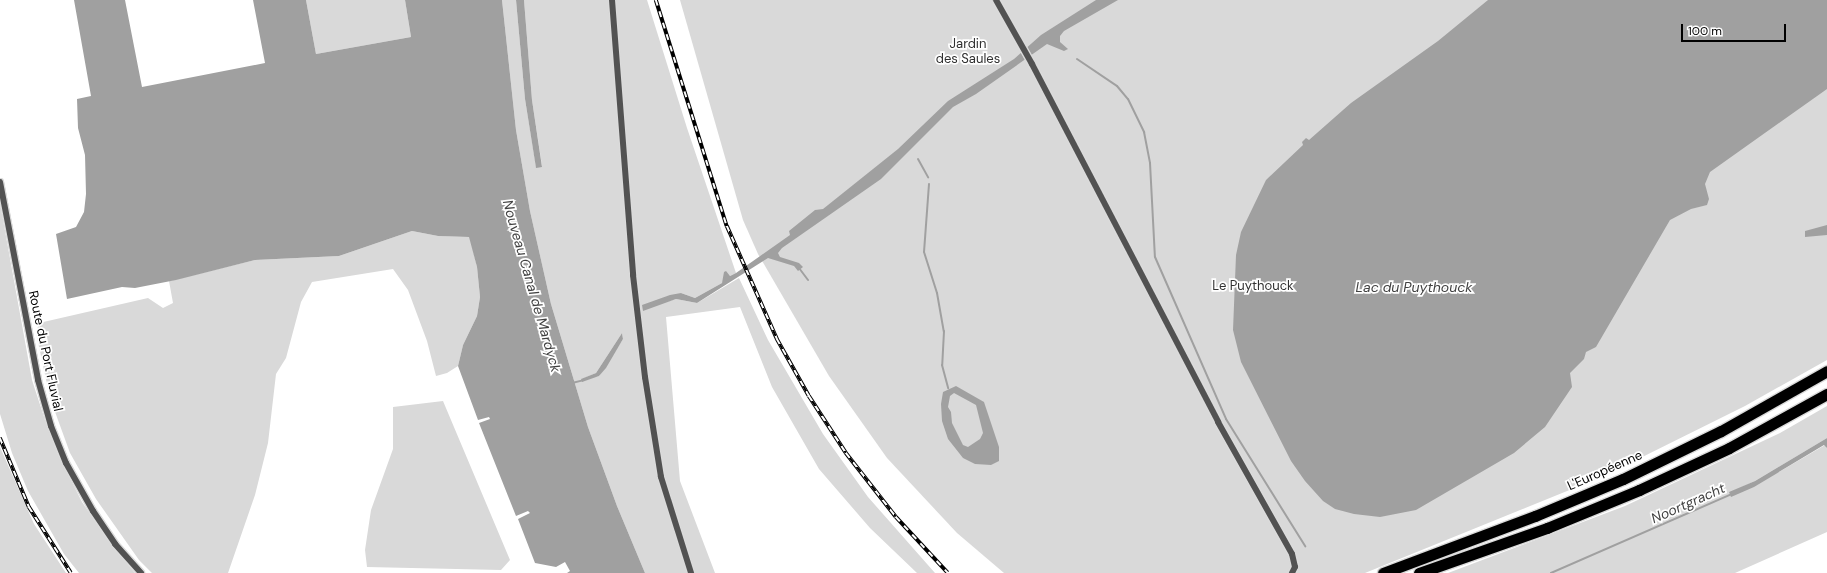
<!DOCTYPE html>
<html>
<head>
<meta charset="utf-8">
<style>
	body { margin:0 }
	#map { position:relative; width:1827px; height:573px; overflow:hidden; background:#fff; font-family:"DM Sans",sans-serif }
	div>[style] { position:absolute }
	.green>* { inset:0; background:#d9d9d9 }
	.water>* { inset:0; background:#a0a0a0 }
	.stream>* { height:2px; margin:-1px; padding:0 1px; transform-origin:1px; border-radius:1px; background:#a0a0a0 }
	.roads { filter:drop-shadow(1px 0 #dbdbdb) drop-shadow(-1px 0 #dbdbdb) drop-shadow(0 1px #dbdbdb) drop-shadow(0 -1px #dbdbdb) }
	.minor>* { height:6px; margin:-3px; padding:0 3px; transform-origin:3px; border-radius:3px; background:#525252 }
	.motorway>* { height:11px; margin:-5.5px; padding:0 5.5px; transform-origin:5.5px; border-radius:5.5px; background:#000 }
	.rail>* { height:3.5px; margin-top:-1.75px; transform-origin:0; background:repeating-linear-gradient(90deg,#fff 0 6px,#000 0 12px); box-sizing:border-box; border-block:1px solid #000 }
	span { translate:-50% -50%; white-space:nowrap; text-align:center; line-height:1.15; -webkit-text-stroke:3.5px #fff; paint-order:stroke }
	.park-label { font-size:13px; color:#303030 }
	.street-label { font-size:13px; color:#000 }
	.water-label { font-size:14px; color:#414141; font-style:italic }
	.scale { position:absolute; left:1681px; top:24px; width:105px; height:18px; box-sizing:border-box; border:2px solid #000; border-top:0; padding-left:5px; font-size:12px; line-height:14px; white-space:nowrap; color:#000; -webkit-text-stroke:3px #fff; paint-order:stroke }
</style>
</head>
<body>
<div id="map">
	<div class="green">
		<i style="clip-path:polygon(306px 0,405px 0,411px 37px,316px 54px)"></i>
		<i style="clip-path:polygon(evenodd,502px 0,516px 0,525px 99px,536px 167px,542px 166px,532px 100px,524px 0,647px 0,687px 128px,736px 273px,730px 276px,727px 274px,722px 283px,695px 298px,681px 293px,666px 302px,676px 299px,697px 303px,739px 278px,768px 340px,823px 434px,868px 497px,935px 573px,917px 573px,870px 528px,819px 469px,772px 387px,740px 307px,666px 317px,680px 481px,715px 573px,645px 573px,617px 506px,588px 427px,551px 304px,530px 211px,516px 130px,502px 0,622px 333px,623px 339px,599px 376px,582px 379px,596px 373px,622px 333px)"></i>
		<i style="clip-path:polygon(680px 0,1827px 0,1827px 360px,1745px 406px,1604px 476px,1365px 573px,1004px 573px,957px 533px,887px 458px,829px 376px,758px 254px,743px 220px)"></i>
		<i style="clip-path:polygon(0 203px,32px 380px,45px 420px,58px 454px,82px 502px,108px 540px,135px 573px,79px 573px,64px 554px,28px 491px,12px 453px,0 414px)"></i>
		<i style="clip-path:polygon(412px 231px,438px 236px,470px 237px,477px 267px,480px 297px,477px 316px,463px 345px,458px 366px,447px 373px,436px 376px,427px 341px,408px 290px,393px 269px,312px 282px,301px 302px,286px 358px,276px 374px,268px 443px,255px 495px,228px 573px,152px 573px,139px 560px,96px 499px,70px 453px,50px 398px,36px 333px,39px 323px,148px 298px,163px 308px,173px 303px,169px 281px,255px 260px,339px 256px)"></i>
		<i style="clip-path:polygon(443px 401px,510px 560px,501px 570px,367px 567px,365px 550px,371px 510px,393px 449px,393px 407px)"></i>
		<i style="clip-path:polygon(1827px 406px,1827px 438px,1755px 481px,1729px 493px,1779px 472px,1825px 445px,1827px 448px,1827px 532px,1735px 573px,1448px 573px,1625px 506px,1780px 433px)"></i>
		<i style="clip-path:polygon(0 447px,34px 524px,66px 573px,0 573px)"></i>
	</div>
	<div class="water">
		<i style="clip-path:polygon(74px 0,125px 0,142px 87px,265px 63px,253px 0,306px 0,316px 54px,411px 37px,405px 0,502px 0,516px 130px,530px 211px,551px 304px,588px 427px,617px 506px,645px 573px,567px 573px,570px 571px,565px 562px,556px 567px,535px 563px,518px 519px,530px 513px,528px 511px,516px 516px,479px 423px,490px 419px,489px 417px,478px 420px,458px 366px,463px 345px,477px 316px,480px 297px,477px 267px,469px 237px,438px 236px,412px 231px,339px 256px,255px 260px,176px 280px,135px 288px,122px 287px,67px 299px,56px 234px,76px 227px,84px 212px,86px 194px,85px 155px,78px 128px,77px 99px,91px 96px)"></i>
		<i style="clip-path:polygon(516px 0,524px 0,532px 100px,542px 167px,536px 168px,525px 99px)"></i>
		<i style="clip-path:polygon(1096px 0,1118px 0,1064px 31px,1060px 36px,1060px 42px,1068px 49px,1064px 51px,1047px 44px,976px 94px,953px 107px,881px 179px,782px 248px,778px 253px,780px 257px,799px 263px,803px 267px,798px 271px,794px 266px,768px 258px,697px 303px,676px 299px,643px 311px,642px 305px,670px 295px,681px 293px,695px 298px,722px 283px,724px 272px,726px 271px,730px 276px,736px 273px,790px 235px,789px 231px,815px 210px,823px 209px,898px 149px,948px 101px,1014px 59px,1041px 35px)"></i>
		<i style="clip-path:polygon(1488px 0,1827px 0,1827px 89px,1710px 172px,1705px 184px,1709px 199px,1707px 205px,1691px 209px,1670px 220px,1596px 347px,1586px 352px,1584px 359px,1570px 373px,1572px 387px,1545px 427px,1514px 453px,1416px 510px,1380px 517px,1354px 514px,1335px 509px,1323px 501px,1305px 481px,1291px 461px,1241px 362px,1233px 330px,1236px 255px,1241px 232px,1266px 180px,1303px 145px,1302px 142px,1306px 138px,1309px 140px,1351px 103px,1438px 41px)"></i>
		<i style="clip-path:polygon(1827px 225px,1827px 235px,1805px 237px,1805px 231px)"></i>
		<i style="clip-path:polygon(622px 333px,623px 339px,606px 368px,599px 376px,582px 382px,581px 379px,596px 373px)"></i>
		<i style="clip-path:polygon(evenodd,956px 386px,984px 402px,999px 447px,999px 461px,991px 465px,975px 464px,963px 458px,948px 439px,942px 421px,941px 404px,943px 392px,956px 386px,954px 393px,976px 405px,983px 433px,980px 439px,968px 447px,963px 445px,952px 423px,951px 412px,948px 407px,950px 396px,954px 393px)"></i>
		<i style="clip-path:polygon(1827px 438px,1827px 448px,1824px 445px,1754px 487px,1731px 497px,1729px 492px,1755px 481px)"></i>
	</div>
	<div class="stream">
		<i style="left:1077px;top:59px;width:48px;rotate:34deg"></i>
		<i style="left:1117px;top:86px;width:17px;rotate:50deg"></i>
		<i style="left:1128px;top:99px;width:37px;rotate:64deg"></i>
		<i style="left:1144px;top:132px;width:32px;rotate:79deg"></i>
		<i style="left:1150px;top:163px;width:94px;rotate:87deg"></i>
		<i style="left:1155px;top:257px;width:177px;rotate:66.3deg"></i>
		<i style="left:1226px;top:419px;width:150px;rotate:58.1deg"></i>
		<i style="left:918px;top:159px;width:21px;rotate:61deg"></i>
		<i style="left:929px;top:184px;width:68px;rotate:94.2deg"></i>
		<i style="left:924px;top:252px;width:43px;rotate:72.4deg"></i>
		<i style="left:937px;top:293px;width:39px;rotate:80deg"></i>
		<i style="left:944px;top:331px;width:34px;rotate:93deg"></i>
		<i style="left:942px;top:365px;width:24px;rotate:75deg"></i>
		<i style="left:799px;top:268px;width:15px;rotate:53deg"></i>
		<i style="left:572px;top:383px;width:12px;rotate:-14deg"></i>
		<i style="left:1551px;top:573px;width:197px;rotate:-23.6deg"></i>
	</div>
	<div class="roads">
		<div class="minor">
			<i style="left:612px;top:0;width:276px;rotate:85.6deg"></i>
			<i style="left:633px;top:275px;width:103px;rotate:83.3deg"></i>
			<i style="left:645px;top:377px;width:101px;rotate:80.9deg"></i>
			<i style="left:661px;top:477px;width:101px;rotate:72.6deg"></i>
			<i style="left:996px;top:0;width:73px;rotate:60.6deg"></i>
			<i style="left:1032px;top:64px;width:403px;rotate:62.5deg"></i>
			<i style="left:1218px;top:422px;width:151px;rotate:60.7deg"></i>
			<i style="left:1292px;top:554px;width:13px;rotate:77deg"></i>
			<i style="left:1295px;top:567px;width:7px;rotate:117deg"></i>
			<i style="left:0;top:182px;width:202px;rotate:79.1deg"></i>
			<i style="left:38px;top:380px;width:48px;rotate:74.2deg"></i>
			<i style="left:51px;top:426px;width:40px;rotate:68deg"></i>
			<i style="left:66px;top:463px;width:55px;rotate:60.6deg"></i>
			<i style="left:93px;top:511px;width:40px;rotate:56deg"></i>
			<i style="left:115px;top:544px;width:39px;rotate:48deg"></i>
		</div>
		<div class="motorway">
			<i style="left:1383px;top:573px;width:162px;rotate:-20.6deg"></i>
			<i style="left:1535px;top:516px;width:95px;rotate:-22.8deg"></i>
			<i style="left:1623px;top:479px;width:109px;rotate:-26.1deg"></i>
			<i style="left:1721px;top:431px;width:122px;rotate:-29.5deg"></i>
			<i style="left:1419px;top:573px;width:136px;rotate:-19.4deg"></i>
			<i style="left:1547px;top:528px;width:100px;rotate:-22.4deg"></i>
			<i style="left:1639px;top:490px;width:99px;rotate:-25deg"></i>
			<i style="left:1729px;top:448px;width:112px;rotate:-28.9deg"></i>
		</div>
	</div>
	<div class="rail">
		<i style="left:656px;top:0;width:237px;rotate:72.6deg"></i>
		<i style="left:727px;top:226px;width:124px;rotate:66.1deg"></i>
		<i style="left:777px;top:339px;width:65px;rotate:60.7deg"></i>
		<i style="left:809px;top:396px;width:68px;rotate:57deg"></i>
		<i style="left:846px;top:453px;width:81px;rotate:52deg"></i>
		<i style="left:896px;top:517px;width:76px;rotate:47.1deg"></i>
		<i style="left:0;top:438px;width:75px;rotate:67.2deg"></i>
		<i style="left:29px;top:507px;width:78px;rotate:57.5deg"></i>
	</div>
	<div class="park-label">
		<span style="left:968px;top:52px">Jardin<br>des Saules</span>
		<span style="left:1253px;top:286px">Le Puythouck</span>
	</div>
	<div class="street-label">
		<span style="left:45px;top:351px;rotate:78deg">Route du Port Fluvial</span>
		<span style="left:1605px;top:471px;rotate:-24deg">L'Européenne</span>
	</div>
	<div class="water-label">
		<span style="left:532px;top:286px;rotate:74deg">Nouveau Canal de Mardyck</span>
		<span style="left:1414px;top:287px">Lac du Puythouck</span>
		<span style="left:1688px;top:503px;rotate:-24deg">Noortgracht</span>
	</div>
	<div class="scale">100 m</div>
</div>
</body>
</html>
